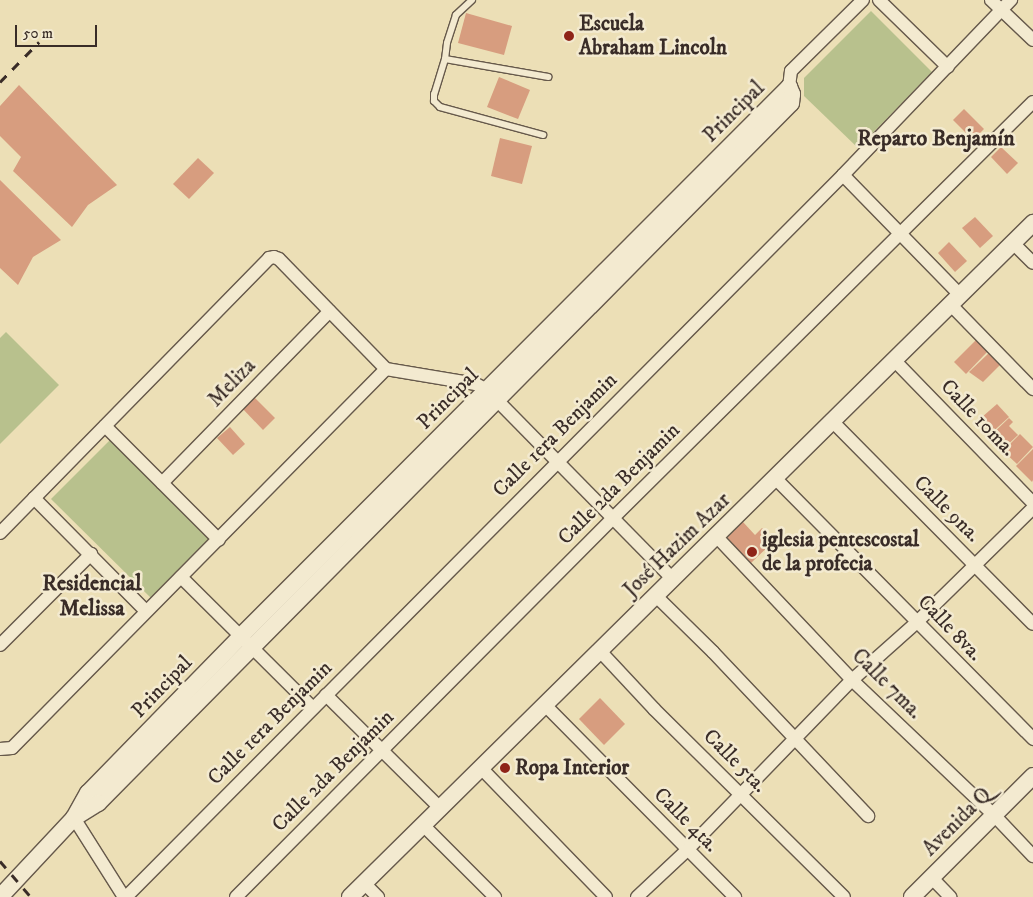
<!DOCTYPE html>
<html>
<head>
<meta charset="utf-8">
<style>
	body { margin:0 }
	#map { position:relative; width:1033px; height:897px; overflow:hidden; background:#ecdfb6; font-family:"IM FELL DW Pica",serif }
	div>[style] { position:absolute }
	.green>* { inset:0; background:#b8c18d }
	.building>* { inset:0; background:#d79d7f }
	.roads { filter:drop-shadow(1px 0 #66594b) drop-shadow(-1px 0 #66594b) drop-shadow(0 1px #66594b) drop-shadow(0 -1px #66594b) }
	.service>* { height:6px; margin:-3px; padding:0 3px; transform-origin:3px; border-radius:3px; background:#f3ead0 }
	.minor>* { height:12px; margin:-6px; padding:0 6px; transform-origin:6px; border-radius:6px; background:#f3ead0 }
	.tertiary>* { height:16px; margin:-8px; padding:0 8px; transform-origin:8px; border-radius:8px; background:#f3ead0 }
	.rail>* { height:3px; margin-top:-1.5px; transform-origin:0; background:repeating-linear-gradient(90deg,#392c27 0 9px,transparent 0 18px) }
	.dots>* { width:14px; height:14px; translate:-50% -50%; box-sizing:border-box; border:2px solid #f3ead0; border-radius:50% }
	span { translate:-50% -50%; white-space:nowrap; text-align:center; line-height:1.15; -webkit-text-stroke:5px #f3ead0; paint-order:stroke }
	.poi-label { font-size:21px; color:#392c27; font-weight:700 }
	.left { translate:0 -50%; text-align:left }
	.street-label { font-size:21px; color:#392c27 }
	.neighbourhood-label { font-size:22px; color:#392c27; font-weight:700 }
	.scale { position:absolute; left:15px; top:25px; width:82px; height:22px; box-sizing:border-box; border:2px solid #392c27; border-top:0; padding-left:6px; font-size:15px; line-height:18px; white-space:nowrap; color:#392c27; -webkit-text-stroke:4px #f3ead0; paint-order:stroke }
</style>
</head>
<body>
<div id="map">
	<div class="green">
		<i style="clip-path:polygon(871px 11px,932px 72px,858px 148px,804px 96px,804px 78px)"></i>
		<i style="clip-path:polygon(6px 332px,59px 385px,0 444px,0 338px)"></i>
		<i style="clip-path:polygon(110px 440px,210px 538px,151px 598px,51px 499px)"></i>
	</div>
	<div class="building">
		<i style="clip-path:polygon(466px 13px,512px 26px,504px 55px,458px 43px)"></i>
		<i style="clip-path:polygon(499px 77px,530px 90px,518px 119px,487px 107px)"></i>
		<i style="clip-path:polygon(19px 85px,117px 185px,88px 205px,72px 227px,13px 171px,21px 157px,0 136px,0 106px)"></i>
		<i style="clip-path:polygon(964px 109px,984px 129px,973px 140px,953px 120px)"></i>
		<i style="clip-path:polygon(500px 138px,532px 146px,522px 184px,491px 176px)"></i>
		<i style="clip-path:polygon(1001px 147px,1018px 163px,1007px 174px,991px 157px)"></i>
		<i style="clip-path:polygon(198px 158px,214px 173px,189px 199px,173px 184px)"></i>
		<i style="clip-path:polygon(0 180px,61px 240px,33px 257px,18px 285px,0 268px)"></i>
		<i style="clip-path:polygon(975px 217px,993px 236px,980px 248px,962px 228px)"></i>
		<i style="clip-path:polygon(949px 242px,967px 261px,955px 272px,938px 253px)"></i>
		<i style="clip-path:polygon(976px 340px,988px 351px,966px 374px,954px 362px)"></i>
		<i style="clip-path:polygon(990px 352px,1001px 364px,983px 382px,969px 372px)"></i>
		<i style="clip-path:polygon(253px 396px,275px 418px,263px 430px,241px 407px)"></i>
		<i style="clip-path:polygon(997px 404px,1009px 417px,987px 437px,974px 424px)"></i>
		<i style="clip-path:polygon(1009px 418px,1013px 422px,1009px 426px,1018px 435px,1000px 452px,988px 438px)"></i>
		<i style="clip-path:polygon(230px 427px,245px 444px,233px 455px,217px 438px)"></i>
		<i style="clip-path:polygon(1020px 434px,1033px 447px,1017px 464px,1003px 451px)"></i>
		<i style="clip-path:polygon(1033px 449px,1033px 480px,1032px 482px,1016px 466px)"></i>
		<i style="clip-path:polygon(743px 522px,755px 535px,762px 528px,775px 540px,751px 563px,727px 538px)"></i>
		<i style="clip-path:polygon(600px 698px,625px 724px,604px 745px,579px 719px)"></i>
	</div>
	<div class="roads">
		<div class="service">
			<i style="left:472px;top:0;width:22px;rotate:137deg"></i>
			<i style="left:456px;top:15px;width:29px;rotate:108deg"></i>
			<i style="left:447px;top:43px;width:16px;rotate:97deg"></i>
			<i style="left:445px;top:59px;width:105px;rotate:9.9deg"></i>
			<i style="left:445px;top:59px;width:37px;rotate:107deg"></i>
			<i style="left:434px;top:94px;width:7px;rotate:90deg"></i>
			<i style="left:434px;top:101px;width:8px;rotate:45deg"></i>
			<i style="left:440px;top:107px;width:107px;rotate:15.2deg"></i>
		</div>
		<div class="minor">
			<i style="left:879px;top:0;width:96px;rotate:44.2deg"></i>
			<i style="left:991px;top:0;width:58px;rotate:43.6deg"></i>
			<i style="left:789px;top:87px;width:16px;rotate:-83deg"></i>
			<i style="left:791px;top:71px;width:101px;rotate:-44.6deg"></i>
			<i style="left:843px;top:175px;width:168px;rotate:45.7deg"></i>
			<i style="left:1013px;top:243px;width:28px;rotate:45deg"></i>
			<i style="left:950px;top:304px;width:119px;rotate:45.7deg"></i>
			<i style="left:894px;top:360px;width:199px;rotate:45.8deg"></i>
			<i style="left:833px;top:422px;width:284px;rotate:45.3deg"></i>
			<i style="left:105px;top:426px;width:161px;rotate:45deg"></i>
			<i style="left:776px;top:479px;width:366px;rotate:45.3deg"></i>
			<i style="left:162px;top:483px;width:240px;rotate:-45.7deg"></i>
			<i style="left:34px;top:498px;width:159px;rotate:45.3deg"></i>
			<i style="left:0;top:533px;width:385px;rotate:-45.6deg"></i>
			<i style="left:269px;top:258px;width:5px;rotate:-11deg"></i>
			<i style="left:274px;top:257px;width:5px;rotate:22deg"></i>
			<i style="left:279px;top:259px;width:153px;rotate:45.8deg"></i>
			<i style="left:386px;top:369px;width:91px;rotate:9.5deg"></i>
			<i style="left:476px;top:384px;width:13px;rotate:29deg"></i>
			<i style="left:487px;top:390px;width:265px;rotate:45.5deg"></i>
			<i style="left:716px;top:536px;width:198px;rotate:46.6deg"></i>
			<i style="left:852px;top:680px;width:196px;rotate:43.6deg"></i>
			<i style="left:994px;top:815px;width:57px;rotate:46.4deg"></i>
			<i style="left:181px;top:577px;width:186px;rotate:44.8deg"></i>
			<i style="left:656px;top:596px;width:80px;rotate:44.5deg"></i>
			<i style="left:713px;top:652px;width:226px;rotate:46.6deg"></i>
			<i style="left:0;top:645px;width:129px;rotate:-45deg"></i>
			<i style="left:600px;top:651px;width:79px;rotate:47deg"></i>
			<i style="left:654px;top:709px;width:267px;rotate:44.7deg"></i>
			<i style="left:326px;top:695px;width:162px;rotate:44.7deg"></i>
			<i style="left:546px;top:706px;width:269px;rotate:45.3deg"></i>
			<i style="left:0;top:749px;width:12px;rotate:-5deg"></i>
			<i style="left:12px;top:748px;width:532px;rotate:-45.38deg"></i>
			<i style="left:482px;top:769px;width:178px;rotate:45.9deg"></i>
			<i style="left:74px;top:818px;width:93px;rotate:57.7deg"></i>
			<i style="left:423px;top:825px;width:102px;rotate:45deg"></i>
			<i style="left:931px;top:877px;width:28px;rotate:46deg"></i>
			<i style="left:364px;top:883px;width:20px;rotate:45deg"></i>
			<i style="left:126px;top:897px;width:1018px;rotate:-45.2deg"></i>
			<i style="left:843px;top:175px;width:243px;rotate:-46.2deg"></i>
			<i style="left:236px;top:897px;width:535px;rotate:-45.15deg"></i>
			<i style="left:613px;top:518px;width:591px;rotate:-44.73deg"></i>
			<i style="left:637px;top:897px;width:69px;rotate:-43.2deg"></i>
			<i style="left:687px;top:850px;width:237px;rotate:-45.9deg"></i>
			<i style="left:852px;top:680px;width:87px;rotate:-41.7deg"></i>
			<i style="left:917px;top:622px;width:163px;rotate:-44.5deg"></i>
		</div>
		<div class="tertiary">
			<i style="left:0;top:897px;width:108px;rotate:-46.9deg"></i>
			<i style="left:74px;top:818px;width:29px;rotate:-61deg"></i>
			<i style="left:88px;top:793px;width:219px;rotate:-45.7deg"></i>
			<i style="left:241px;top:636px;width:776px;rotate:-45.05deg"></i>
			<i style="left:789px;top:87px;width:8px;rotate:67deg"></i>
			<i style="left:792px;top:94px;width:9px;rotate:96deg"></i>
			<i style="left:791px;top:103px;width:985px;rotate:134.71deg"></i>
			<i style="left:98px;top:803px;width:28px;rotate:148deg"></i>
			<i style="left:350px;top:897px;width:960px;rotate:-44.62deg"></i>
			<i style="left:912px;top:897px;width:171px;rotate:-45deg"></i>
		</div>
	</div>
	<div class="rail">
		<i style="left:0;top:82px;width:56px;rotate:-45.7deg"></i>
		<i style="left:0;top:861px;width:48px;rotate:49.3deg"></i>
	</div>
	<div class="dots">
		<i style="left:569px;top:36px;background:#8f2418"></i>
		<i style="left:752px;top:552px;background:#8f2418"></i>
		<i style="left:505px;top:768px;background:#8f2418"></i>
	</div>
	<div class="poi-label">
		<span class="left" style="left:579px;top:36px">Escuela<br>Abraham Lincoln</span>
		<span class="left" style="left:762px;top:552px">iglesia pentescostal<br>de la profecia</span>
		<span class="left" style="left:515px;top:768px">Ropa Interior</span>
	</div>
	<div class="street-label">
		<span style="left:734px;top:112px;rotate:-45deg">Principal</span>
		<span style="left:232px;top:383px;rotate:-46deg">Meliza</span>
		<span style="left:448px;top:399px;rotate:-45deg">Principal</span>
		<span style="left:978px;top:418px;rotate:46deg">Calle 10ma.</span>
		<span style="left:555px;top:435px;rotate:-45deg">Calle 1era Benjamin</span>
		<span style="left:619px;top:484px;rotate:-45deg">Calle 2da Benjamin</span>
		<span style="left:947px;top:509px;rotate:45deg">Calle 9na.</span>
		<span style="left:677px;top:545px;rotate:-44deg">José Hazim Azar</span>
		<span style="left:950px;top:628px;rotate:46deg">Calle 8va.</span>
		<span style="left:887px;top:684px;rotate:45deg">Calle 7ma.</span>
		<span style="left:162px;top:687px;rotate:-46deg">Principal</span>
		<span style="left:270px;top:723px;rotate:-45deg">Calle 1era Benjamin</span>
		<span style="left:735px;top:761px;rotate:45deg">Calle 5ta.</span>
		<span style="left:333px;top:771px;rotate:-45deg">Calle 2da Benjamin</span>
		<span style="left:686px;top:820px;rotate:45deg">Calle 4ta.</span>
		<span style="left:957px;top:822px;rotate:-45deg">Avenida Q</span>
	</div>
	<div class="neighbourhood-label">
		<span style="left:936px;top:139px">Reparto Benjamín</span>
		<span style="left:92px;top:596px">Residencial<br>Melissa</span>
	</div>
	<div class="scale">50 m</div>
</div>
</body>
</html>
